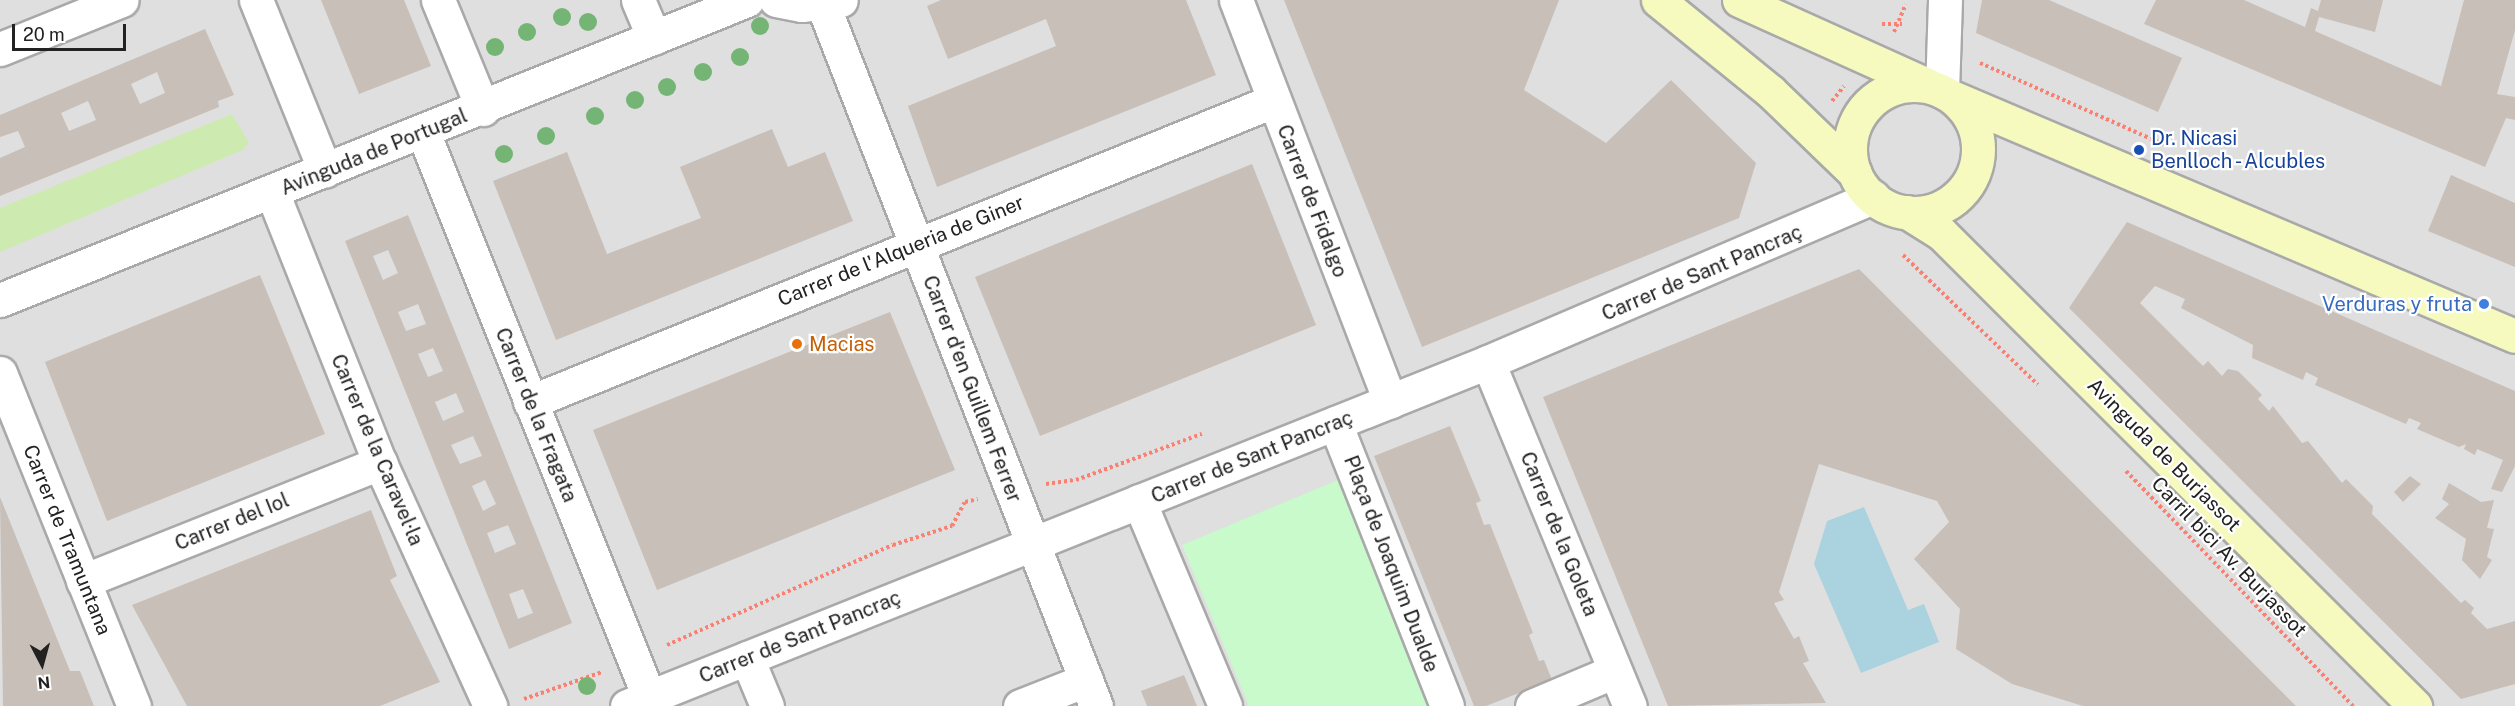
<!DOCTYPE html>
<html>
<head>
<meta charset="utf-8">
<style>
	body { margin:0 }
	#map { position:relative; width:2515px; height:706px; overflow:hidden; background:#f2efe9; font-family:"Public Sans",sans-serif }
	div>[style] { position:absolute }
	.residential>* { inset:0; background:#e0dfdf }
	.grass>* { inset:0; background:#cdebb0 }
	.park>* { inset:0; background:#c8facc }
	.water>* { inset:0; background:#aad3df }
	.building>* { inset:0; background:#c7bfb8 }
	.path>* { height:4px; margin-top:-2px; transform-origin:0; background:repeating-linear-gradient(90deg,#fa8072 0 3px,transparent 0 6px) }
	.roads { filter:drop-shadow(2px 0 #a9a9a9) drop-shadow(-2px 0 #a9a9a9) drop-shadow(0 2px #a9a9a9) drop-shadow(0 -2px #a9a9a9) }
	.street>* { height:33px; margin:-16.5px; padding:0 16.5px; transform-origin:16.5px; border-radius:16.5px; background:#fff }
	.secondary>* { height:33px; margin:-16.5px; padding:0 16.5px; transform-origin:16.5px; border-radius:16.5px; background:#f7fabf }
	.secondary>.ring { margin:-16.5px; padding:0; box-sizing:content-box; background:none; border:33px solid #f7fabf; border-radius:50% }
	.trees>* { width:18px; height:18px; margin:-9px; border-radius:50%; background:#74b475 }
	.dots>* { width:16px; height:16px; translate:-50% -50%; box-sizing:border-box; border:3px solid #fff; border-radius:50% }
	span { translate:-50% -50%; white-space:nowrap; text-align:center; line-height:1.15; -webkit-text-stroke:4.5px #fff; paint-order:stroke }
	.transit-label { font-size:20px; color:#164399 }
	.left { translate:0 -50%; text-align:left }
	.street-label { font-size:20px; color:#222 }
	.shop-label { font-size:20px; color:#366cbe }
	.right { translate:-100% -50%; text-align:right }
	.food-label { font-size:20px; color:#c56008 }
	.north { position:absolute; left:12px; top:634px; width:60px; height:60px; -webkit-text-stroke:4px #fff; paint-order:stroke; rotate:174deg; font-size:16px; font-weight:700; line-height:24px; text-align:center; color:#222 }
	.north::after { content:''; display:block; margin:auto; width:21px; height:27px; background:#222; clip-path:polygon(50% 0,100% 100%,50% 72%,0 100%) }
	.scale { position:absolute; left:12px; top:24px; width:114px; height:27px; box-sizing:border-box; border:3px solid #222; border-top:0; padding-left:8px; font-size:18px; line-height:21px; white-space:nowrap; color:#222; -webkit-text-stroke:4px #fff; paint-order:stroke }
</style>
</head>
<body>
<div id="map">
	<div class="residential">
		<i style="clip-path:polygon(0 0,2515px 0,2515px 706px,0 706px)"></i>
	</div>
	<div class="grass">
		<i style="clip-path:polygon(232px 114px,249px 143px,243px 150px,0 252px,0 208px)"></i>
	</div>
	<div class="park">
		<i style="clip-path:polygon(1338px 480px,1432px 706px,1249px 706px,1182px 545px)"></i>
	</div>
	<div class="water">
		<i style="clip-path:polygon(1864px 507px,1908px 610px,1924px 604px,1939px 642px,1861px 673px,1814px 564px,1827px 521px)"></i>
	</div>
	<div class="building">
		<i style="clip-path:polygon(321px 0,404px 0,431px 66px,359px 94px)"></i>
		<i style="clip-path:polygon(941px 0,1186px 0,1216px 75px,937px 187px,908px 106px,1056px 46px,1046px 19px,948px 59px,927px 6px)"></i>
		<i style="clip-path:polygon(1284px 0,1559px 0,1524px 90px,1606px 143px,1671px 80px,1756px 163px,1739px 218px,1422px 347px)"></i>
		<i style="clip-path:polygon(1982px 0,2049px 0,2182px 58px,2158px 112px,1976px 33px)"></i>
		<i style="clip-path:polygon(2156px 0,2244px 0,2305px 27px,2311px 8px,2318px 11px,2321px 0,2383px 0,2375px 32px,2319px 17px,2315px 31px,2441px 86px,2464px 0,2515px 0,2515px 30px,2497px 94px,2515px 97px,2515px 120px,2506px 118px,2485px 167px,2144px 24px)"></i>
		<i style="clip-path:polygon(evenodd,205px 29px,234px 95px,218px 101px,219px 107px,0 196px,0 158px,25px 147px,18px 131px,0 137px,0 115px,205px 29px,157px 72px,165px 93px,140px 104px,131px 84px,157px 72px,205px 29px,88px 101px,96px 120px,69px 131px,61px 113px,88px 101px)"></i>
		<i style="clip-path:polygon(772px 129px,788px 167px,825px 152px,853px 221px,556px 340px,493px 181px,567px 152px,607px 254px,701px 218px,680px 167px)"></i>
		<i style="clip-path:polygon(1252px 164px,1316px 325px,1040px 436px,975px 277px)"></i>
		<i style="clip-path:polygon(2451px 175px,2515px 203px,2515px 267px,2428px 231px)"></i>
		<i style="clip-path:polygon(evenodd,408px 215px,572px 623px,509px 649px,345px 241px,408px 215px,388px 250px,398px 273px,383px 280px,373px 256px,388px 250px,408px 215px,418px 304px,426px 324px,406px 331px,398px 312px,418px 304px,408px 215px,433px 348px,443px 371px,428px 377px,418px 354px,433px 348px,408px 215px,456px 393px,464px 412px,443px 421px,435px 402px,456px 393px,408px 215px,473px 436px,482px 456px,460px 464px,451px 445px,473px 436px,408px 215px,485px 480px,496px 504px,483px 511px,472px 486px,485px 480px,408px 215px,508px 525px,516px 544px,495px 553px,487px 533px,508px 525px,408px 215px,523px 589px,533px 613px,518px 619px,509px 594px,523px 589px)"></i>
		<i style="clip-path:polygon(2127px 222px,2515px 391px,2515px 466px,2502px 492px,2491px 489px,2503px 460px,2477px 449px,2475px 455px,2464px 449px,2466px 444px,2459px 447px,2417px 429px,2421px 423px,2409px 418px,2406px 424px,2315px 385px,2318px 378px,2306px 372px,2303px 380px,2252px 358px,2253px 345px,2181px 308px,2185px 299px,2155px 286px,2140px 303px,2203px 366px,2208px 361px,2222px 376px,2228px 369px,2238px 371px,2262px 395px,2258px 399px,2269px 411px,2273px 406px,2302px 443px,2308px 441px,2342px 483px,2346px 479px,2373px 506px,2372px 514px,2461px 603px,2465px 600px,2474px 608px,2471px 613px,2487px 629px,2515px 621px,2515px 684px,2461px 699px,2069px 308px)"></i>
		<i style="clip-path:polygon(1859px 269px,2296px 706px,2083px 706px,2012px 684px,1956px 649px,1960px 609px,1914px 559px,1949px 522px,1937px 501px,1819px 464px,1779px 592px,1784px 600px,1774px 603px,1794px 639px,1799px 636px,1809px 661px,1803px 663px,1826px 703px,1668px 706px,1543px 397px)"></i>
		<i style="clip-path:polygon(260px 275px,325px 434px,107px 521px,45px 362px)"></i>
		<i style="clip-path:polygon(890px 312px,955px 470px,657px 590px,593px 430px)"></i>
		<i style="clip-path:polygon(1450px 426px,1481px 501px,1476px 503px,1484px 525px,1490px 524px,1533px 633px,1529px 635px,1539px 661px,1544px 660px,1552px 680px,1486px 706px,1474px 706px,1374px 456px)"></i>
		<i style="clip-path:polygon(2410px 476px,2421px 484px,2403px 502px,2394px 492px)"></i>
		<i style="clip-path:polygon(2449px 483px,2481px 502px,2494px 500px,2487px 528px,2494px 529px,2487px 557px,2492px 560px,2480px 579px,2462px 560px,2466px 539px,2435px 518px,2449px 504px,2442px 499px)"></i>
		<i style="clip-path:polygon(0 497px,70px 671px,80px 671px,94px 706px,3px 706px)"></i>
		<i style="clip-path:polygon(371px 510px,397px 576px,390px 580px,440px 682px,380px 706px,187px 706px,132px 605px)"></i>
		<i style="clip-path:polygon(1184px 675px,1197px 706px,1147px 706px,1141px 691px)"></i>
	</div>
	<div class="path">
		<i style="left:1882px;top:24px;width:20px"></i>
		<i style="left:1894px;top:32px;width:30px;rotate:-67deg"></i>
		<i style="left:1980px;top:63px;width:202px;rotate:23.9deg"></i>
		<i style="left:1832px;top:101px;width:19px;rotate:-51deg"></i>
		<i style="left:1903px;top:255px;width:187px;rotate:43.9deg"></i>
		<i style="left:2126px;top:471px;width:327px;rotate:46deg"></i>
		<i style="left:1046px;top:484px;width:30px;rotate:-8deg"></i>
		<i style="left:1076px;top:480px;width:134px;rotate:-20.1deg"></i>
		<i style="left:667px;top:645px;width:247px;rotate:-23.9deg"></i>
		<i style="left:893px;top:545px;width:62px;rotate:-17.9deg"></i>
		<i style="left:952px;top:526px;width:27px;rotate:-62deg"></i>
		<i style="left:965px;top:502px;width:13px;rotate:-13deg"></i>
		<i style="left:524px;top:699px;width:83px;rotate:-19.1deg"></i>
	</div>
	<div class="roads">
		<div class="street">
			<i style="left:256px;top:0;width:184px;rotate:68deg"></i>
			<i style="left:438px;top:0;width:118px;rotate:67.6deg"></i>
			<i style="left:638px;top:0;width:41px;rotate:67.2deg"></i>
			<i style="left:776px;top:0;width:26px;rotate:11deg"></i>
			<i style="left:802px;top:5px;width:39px;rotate:-7deg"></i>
			<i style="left:1236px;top:0;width:430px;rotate:69deg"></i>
			<i style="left:823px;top:5px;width:752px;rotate:68.72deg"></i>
			<i style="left:0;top:49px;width:131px;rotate:-21.9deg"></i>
			<i style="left:1942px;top:91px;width:91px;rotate:-88.1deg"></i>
			<i style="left:423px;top:132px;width:609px;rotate:68.2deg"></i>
			<i style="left:272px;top:192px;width:292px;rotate:68.3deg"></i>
			<i style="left:380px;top:463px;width:267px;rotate:65.6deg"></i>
			<i style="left:0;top:300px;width:805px;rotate:-21.88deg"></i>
			<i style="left:1488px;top:362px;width:372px;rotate:67.6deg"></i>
			<i style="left:0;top:373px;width:359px;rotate:68.1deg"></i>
			<i style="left:530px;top:402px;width:802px;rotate:-22.05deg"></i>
			<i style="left:1335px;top:423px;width:304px;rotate:68.4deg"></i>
			<i style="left:1139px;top:501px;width:222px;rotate:67.2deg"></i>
			<i style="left:83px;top:581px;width:320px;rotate:-21.7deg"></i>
			<i style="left:747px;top:658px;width:52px;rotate:67.4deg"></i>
			<i style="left:627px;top:706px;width:927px;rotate:-21.78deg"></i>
			<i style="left:1488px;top:362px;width:419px;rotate:-23.2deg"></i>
			<i style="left:1020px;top:706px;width:71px;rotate:-21.5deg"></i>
			<i style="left:1532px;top:706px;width:90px;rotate:-22.9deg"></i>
		</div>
		<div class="secondary">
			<i style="left:1658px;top:0;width:144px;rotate:39.1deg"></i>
			<i style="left:1770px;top:91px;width:118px;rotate:44deg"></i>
			<i style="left:1739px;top:0;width:206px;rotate:24.3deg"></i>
			<i class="ring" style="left:1850px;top:85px;width:95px;height:95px"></i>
			<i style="left:1954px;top:98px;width:609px;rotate:22.99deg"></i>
			<i style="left:1907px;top:212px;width:40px;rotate:32deg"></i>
			<i style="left:1941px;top:233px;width:670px;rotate:44.94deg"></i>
		</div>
	</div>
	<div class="trees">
		<i style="left:562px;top:17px"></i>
		<i style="left:588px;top:22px"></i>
		<i style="left:760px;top:26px"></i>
		<i style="left:527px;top:32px"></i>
		<i style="left:495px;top:47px"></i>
		<i style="left:740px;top:57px"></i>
		<i style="left:703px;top:72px"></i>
		<i style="left:667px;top:87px"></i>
		<i style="left:635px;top:100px"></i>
		<i style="left:595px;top:116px"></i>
		<i style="left:546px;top:136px"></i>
		<i style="left:504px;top:154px"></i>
		<i style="left:587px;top:686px"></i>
	</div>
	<div class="dots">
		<i style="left:2139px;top:150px;background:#1a4fb4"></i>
		<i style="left:2484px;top:304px;background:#3f7fe0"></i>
		<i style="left:797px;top:344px;background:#e8710a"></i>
	</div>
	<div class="transit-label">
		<span class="left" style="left:2151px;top:150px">Dr. Nicasi<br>Benlloch - Alcubles</span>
	</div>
	<div class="street-label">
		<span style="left:374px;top:152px;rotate:-22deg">Avinguda de Portugal</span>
		<span style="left:1312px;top:201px;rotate:69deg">Carrer de Fidalgo</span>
		<span style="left:901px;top:251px;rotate:-22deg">Carrer de l'Alqueria de Giner</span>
		<span style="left:1702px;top:273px;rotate:-23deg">Carrer de Sant Pancraç</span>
		<span style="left:972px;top:389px;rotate:69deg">Carrer d'en Guillem Ferrer</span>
		<span style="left:536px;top:415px;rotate:68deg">Carrer de la Fragata</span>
		<span style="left:377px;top:450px;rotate:67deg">Carrer de la Caravel·la</span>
		<span style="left:2164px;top:455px;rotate:45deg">Avinguda de Burjassot</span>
		<span style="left:1252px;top:457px;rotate:-22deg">Carrer de Sant Pancraç</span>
		<span style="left:232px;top:522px;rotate:-22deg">Carrer del Iol</span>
		<span style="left:1559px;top:534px;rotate:68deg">Carrer de la Goleta</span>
		<span style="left:67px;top:540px;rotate:68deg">Carrer de Tramuntana</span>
		<span style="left:2229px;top:557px;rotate:46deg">Carril bici Av. Burjassot</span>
		<span style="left:1391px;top:564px;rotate:69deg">Plaça de Joaquim Dualde</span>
		<span style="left:800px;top:637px;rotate:-22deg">Carrer de Sant Pancraç</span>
	</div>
	<div class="shop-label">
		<span class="right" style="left:2472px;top:304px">Verduras y fruta</span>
	</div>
	<div class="food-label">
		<span class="left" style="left:809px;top:344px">Macias</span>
	</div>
	<div class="north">N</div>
	<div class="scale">20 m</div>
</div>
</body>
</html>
